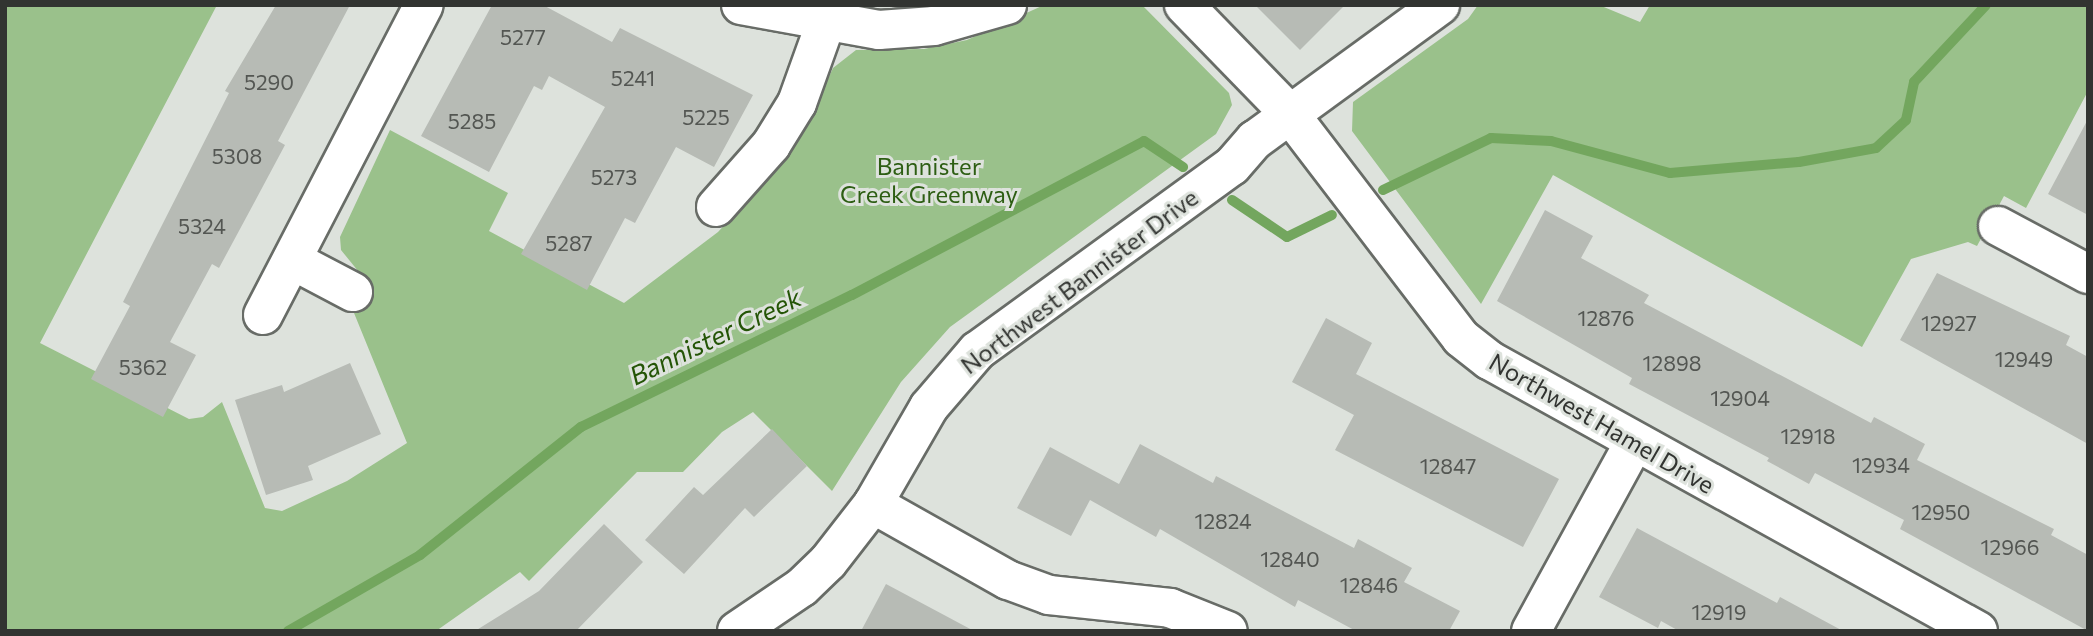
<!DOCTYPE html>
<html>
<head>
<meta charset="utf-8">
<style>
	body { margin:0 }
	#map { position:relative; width:2093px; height:636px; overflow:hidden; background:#dde2dc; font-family:Commissioner,sans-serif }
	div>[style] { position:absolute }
	.green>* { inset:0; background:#9ac18b }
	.stream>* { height:10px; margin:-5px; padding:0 5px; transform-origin:5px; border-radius:5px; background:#73a65e }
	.building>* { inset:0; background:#b7bbb5 }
	.roads { filter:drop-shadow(2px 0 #686c67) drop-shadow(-2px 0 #686c67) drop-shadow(0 2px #686c67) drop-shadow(0 -2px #686c67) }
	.minor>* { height:38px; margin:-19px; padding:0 19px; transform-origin:19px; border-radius:19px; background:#fff }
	span { translate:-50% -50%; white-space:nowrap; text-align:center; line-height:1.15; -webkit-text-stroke:6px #dde2dc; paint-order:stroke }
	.number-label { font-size:21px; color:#535652 }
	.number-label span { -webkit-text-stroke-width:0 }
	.park-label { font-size:24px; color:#2d5e13 }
	.street-label { font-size:24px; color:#323431 }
	.water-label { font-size:26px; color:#245506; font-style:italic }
	.frame { position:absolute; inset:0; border:7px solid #323431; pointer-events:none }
</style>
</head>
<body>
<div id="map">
	<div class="green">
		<i style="clip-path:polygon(5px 5px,217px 5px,40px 343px,189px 419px,203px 417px,222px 402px,265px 508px,282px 511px,347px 481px,407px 443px,354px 313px,367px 282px,341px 250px,340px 237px,390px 130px,508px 193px,489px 231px,624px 303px,718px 232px,769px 177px,807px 125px,833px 68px,856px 50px,924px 49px,967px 40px,1044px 5px,1142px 5px,1229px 93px,1232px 105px,1216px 134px,950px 327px,901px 382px,832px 491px,753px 412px,722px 432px,683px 472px,637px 472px,529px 581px,520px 572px,436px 631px,5px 631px)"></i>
		<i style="clip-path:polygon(1478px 5px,1599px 5px,1640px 22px,1650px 5px,2088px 5px,2088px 91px,2026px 208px,2004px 196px,1977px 246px,1968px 242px,1911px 259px,1862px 347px,1553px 175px,1481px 304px,1352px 131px,1353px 102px,1468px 19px)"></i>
	</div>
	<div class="stream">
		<i style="left:1383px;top:190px;width:120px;rotate:-25.7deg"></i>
		<i style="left:1491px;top:138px;width:60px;rotate:2.9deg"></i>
		<i style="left:1551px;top:141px;width:123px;rotate:15.1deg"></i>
		<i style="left:1670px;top:173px;width:129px;rotate:-4.9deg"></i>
		<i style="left:1799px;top:162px;width:78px;rotate:-10.3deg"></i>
		<i style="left:1876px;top:148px;width:41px;rotate:-43deg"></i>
		<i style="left:1906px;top:120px;width:39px;rotate:-78deg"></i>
		<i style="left:1914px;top:82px;width:105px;rotate:-46.9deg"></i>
		<i style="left:1232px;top:200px;width:66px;rotate:33.9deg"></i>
		<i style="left:1287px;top:237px;width:50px;rotate:-26.1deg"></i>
		<i style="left:288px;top:631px;width:152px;rotate:-29.9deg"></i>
		<i style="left:420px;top:555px;width:206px;rotate:-38.5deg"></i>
		<i style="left:581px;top:427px;width:301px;rotate:-26deg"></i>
		<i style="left:852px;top:295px;width:330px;rotate:-27.8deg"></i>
		<i style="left:1144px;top:141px;width:47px;rotate:33.7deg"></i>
	</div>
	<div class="building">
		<i style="clip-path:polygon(276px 5px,350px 5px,278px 141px,285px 145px,254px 203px,219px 268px,212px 264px,170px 342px,196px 355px,163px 417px,91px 379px,130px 306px,123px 302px,229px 93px,225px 91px)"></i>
		<i style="clip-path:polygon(492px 5px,543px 5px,612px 42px,620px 28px,753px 95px,714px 167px,676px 147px,635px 223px,625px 218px,587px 290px,521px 254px,605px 107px,549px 76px,542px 90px,534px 86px,489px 172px,421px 136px)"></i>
		<i style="clip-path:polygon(1255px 5px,1345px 5px,1300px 50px)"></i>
		<i style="clip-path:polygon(2088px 119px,2088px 215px,2048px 194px)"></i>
		<i style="clip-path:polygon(1545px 210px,1593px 236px,1581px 258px,1649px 295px,1644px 303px,1871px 423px,1874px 417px,1925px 444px,1917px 460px,2054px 529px,2051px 535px,2088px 555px,2088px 631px,1900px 529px,1904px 520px,1815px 473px,1809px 484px,1767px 461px,1769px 458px,1629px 384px,1632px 378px,1497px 301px)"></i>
		<i style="clip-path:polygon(1937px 273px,2070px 336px,2066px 345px,2088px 357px,2088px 444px,1900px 340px)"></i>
		<i style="clip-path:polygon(1326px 318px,1372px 343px,1356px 374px,1559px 479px,1523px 547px,1335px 450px,1354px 415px,1292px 382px)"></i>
		<i style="clip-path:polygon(350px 363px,381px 434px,308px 466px,313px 480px,266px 495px,235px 400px,282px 385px,284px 392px)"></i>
		<i style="clip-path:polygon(772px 429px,807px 466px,754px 517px,745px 508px,684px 574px,645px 540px,694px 487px,703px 495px)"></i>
		<i style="clip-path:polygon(1140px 444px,1213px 483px,1216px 476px,1354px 548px,1358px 539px,1412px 568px,1404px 582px,1460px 611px,1449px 631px,1356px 631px,1298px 600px,1295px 607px,1160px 529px,1156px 537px,1090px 500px,1071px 536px,1017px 508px,1050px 447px,1119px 484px)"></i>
		<i style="clip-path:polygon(604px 524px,643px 562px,576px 631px,475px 631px,539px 591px)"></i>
		<i style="clip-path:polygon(1637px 528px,1777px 603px,1780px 597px,1843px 631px,1679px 631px,1661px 621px,1658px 628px,1599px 597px)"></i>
		<i style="clip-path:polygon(886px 584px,974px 631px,861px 631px)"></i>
	</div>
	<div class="roads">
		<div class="minor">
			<i style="left:741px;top:5px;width:140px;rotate:10.3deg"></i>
			<i style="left:879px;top:30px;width:55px;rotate:-4.2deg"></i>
			<i style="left:934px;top:26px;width:76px;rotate:-16deg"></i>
			<i style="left:1184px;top:5px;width:151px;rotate:45.8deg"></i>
			<i style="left:1289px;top:113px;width:283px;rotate:52.6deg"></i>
			<i style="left:1461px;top:338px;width:36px;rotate:38deg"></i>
			<i style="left:1489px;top:360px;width:559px;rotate:28.99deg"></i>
			<i style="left:716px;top:207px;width:83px;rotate:-48.4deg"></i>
			<i style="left:771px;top:145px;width:49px;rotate:-58.2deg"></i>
			<i style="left:797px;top:103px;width:86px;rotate:-70.3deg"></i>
			<i style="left:1998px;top:226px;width:102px;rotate:28.1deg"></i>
			<i style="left:292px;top:260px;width:69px;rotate:27.7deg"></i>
			<i style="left:263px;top:315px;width:349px;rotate:-62.6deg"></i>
			<i style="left:873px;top:504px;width:155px;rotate:29.4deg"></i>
			<i style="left:1008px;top:580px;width:44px;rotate:20.1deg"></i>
			<i style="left:1049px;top:595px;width:122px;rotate:6.1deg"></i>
			<i style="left:1170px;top:608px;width:62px;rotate:21.6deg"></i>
			<i style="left:737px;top:631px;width:78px;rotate:-34.1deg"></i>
			<i style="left:802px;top:587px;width:36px;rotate:-44deg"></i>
			<i style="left:828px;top:562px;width:73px;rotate:-52.2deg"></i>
			<i style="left:873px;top:504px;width:112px;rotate:-60deg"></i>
			<i style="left:929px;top:407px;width:74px;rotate:-49.4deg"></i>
			<i style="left:977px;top:351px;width:315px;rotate:-36deg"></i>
			<i style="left:1232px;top:166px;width:35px;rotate:-49deg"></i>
			<i style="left:1255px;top:140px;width:229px;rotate:-36.1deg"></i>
			<i style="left:1531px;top:631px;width:212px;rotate:-61.3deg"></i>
		</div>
	</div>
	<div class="number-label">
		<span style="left:523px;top:37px">5277</span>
		<span style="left:633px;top:78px">5241</span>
		<span style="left:269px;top:82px">5290</span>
		<span style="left:706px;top:117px">5225</span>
		<span style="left:472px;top:121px">5285</span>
		<span style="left:237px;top:156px">5308</span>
		<span style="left:614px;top:177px">5273</span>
		<span style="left:202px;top:226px">5324</span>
		<span style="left:569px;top:243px">5287</span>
		<span style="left:1606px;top:318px">12876</span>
		<span style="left:1949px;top:323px">12927</span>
		<span style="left:2024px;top:359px">12949</span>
		<span style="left:1672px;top:363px">12898</span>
		<span style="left:143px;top:367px">5362</span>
		<span style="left:1740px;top:398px">12904</span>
		<span style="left:1808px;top:436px">12918</span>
		<span style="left:1881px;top:465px">12934</span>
		<span style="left:1448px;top:466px">12847</span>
		<span style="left:1941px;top:512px">12950</span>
		<span style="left:1223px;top:521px">12824</span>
		<span style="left:2010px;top:547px">12966</span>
		<span style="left:1290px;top:559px">12840</span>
		<span style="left:1369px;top:585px">12846</span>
		<span style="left:1719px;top:612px">12919</span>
	</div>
	<div class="park-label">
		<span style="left:929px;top:180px">Bannister<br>Creek Greenway</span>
	</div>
	<div class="street-label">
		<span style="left:1079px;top:281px;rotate:-37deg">Northwest Bannister Drive</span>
		<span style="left:1602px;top:423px;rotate:30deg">Northwest Hamel Drive</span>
	</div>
	<div class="water-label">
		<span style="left:715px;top:336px;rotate:-26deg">Bannister Creek</span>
	</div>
	<div class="frame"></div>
</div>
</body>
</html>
